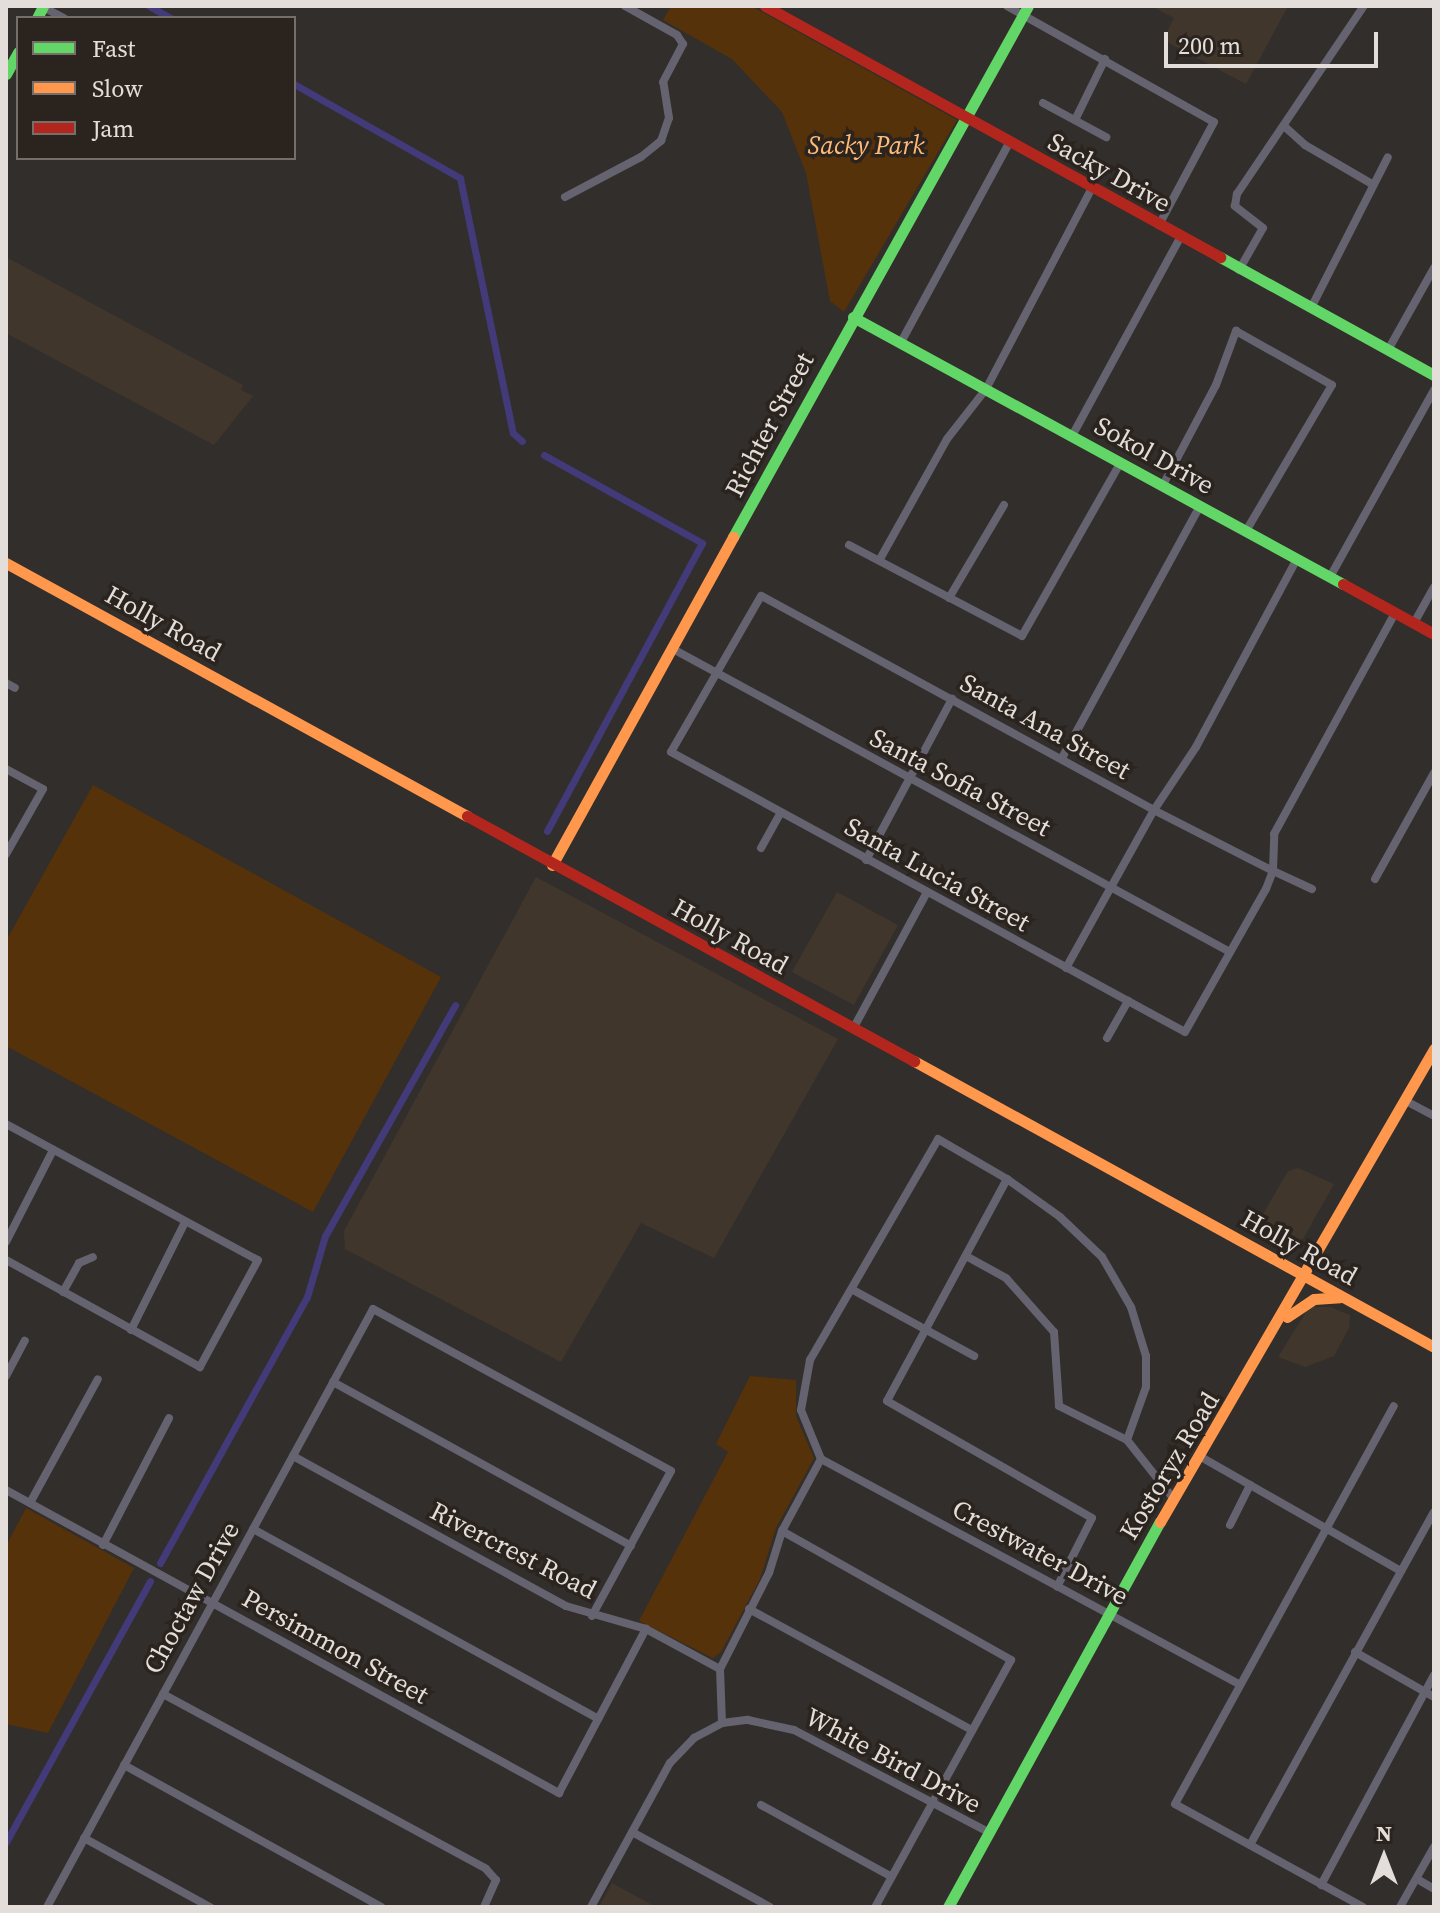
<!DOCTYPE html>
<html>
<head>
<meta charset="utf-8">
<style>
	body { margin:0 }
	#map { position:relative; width:1440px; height:1913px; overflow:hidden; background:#322e2b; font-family:"Source Serif 4",serif }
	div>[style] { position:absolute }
	.built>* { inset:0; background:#41362c }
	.green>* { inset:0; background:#55320a }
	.canal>* { height:7px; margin:-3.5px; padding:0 3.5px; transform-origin:3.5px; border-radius:3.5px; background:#433a79 }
	.street>* { height:8px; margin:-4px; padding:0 4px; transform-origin:4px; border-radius:4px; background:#65636f }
	.fast>* { height:11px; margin:-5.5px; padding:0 5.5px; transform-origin:5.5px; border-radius:5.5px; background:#63d668 }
	.slow>* { height:11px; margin:-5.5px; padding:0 5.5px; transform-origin:5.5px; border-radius:5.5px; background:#ff974d }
	.jam>* { height:11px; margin:-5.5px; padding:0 5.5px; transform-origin:5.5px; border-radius:5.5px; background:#b3261e }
	span { translate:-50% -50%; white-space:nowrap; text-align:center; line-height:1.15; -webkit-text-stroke:7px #2b241e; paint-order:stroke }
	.park-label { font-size:26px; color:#feba78; font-style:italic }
	.street-label { font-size:26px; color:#e3deda }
	.frame { position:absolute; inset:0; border:8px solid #e3deda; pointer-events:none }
	.legend { position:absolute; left:16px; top:16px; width:280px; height:144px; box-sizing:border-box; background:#2b241e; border:2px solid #756e69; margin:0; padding:10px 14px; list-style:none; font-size:24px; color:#e3deda }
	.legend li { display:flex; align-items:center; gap:16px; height:40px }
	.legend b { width:40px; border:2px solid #756e69 }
	.north { position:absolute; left:1344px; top:1817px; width:80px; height:80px; -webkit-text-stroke:6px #2b241e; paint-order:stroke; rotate:0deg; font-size:22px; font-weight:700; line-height:32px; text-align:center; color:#e3deda }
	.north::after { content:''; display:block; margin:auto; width:28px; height:36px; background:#e3deda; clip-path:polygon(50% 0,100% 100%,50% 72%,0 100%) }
	.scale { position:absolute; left:1164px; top:32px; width:214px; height:36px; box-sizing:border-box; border:4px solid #e3deda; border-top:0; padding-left:10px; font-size:24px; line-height:28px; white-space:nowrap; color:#e3deda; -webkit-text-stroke:6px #2b241e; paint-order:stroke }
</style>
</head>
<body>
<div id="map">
	<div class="built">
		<i style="clip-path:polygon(1151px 6px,1288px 6px,1246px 84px,1163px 40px,1174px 18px)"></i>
		<i style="clip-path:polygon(6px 257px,243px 385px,241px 390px,253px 396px,214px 445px,6px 333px)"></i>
		<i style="clip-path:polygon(536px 877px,838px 1039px,714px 1258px,641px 1223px,561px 1362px,345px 1249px,344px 1231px)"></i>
		<i style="clip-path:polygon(837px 892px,898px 925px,854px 1005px,792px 972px)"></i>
		<i style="clip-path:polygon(1298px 1168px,1334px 1184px,1303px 1239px,1292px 1244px,1256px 1226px,1288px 1171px)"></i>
		<i style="clip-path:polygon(1309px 1307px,1330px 1307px,1350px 1315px,1349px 1328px,1334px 1356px,1305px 1367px,1278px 1357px)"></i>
		<i style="clip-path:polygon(612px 1883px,656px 1907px,599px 1907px)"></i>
	</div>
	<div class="green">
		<i style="clip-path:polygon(671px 6px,751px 6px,957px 120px,844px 312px,830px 301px,806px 173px,782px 112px,732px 59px,663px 20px)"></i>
		<i style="clip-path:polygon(93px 785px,441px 977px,313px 1212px,6px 1046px,6px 941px)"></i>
		<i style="clip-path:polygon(750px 1376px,796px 1380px,796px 1416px,814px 1458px,776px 1528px,760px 1579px,721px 1652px,713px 1658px,639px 1621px,728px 1452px,716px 1444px)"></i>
		<i style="clip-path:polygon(26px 1508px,134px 1568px,48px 1733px,6px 1724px,6px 1546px)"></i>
	</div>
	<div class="canal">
		<i style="left:149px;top:6px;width:25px;rotate:29deg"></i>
		<i style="left:294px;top:84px;width:191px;rotate:29.5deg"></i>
		<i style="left:460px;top:178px;width:260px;rotate:78.3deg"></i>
		<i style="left:513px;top:433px;width:12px;rotate:42deg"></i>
		<i style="left:544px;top:455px;width:181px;rotate:29.1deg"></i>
		<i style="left:702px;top:543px;width:327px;rotate:118.3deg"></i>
		<i style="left:160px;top:1563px;width:304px;rotate:-61.1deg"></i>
		<i style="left:307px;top:1297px;width:64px;rotate:-73.6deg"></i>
		<i style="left:325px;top:1236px;width:265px;rotate:-60.6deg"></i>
		<i style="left:6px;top:1842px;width:298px;rotate:-61.1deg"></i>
	</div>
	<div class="street">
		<i style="left:1007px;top:6px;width:237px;rotate:29.3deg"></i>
		<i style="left:1214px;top:122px;width:117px;rotate:118.1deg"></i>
		<i style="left:43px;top:7px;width:24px;rotate:28deg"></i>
		<i style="left:1043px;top:103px;width:72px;rotate:28.4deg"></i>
		<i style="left:1075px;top:120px;width:68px;rotate:-63.8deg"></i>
		<i style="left:1284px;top:126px;width:28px;rotate:42deg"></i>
		<i style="left:1305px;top:145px;width:78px;rotate:30.2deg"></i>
		<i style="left:565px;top:197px;width:86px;rotate:-27.8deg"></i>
		<i style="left:641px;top:157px;width:26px;rotate:-39deg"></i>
		<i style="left:661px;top:141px;width:24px;rotate:-71deg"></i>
		<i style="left:669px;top:118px;width:36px;rotate:-99deg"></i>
		<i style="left:663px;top:82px;width:43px;rotate:-62.2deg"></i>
		<i style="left:683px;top:44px;width:11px;rotate:-124deg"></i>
		<i style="left:677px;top:35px;width:60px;rotate:-150.9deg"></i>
		<i style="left:1239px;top:270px;width:48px;rotate:-60.3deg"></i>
		<i style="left:1263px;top:228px;width:36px;rotate:-142deg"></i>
		<i style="left:1235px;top:206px;width:12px;rotate:-81deg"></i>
		<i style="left:1237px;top:194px;width:227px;rotate:-56deg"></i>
		<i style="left:1311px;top:308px;width:169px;rotate:-63deg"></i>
		<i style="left:900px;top:344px;width:229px;rotate:-61.5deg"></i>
		<i style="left:1388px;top:350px;width:94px;rotate:-60.7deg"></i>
		<i style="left:1072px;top:436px;width:228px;rotate:-61.4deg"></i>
		<i style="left:1163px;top:485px;width:113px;rotate:-62.1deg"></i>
		<i style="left:1216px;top:385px;width:58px;rotate:-69.7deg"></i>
		<i style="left:1236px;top:331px;width:110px;rotate:29.4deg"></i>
		<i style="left:1332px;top:385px;width:169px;rotate:120.5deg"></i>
		<i style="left:849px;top:545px;width:195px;rotate:27.7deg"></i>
		<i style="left:1022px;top:636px;width:200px;rotate:-60.4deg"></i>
		<i style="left:880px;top:559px;width:137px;rotate:-60.8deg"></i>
		<i style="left:947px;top:439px;width:63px;rotate:-52deg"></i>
		<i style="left:986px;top:389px;width:227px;rotate:-62.2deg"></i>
		<i style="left:1330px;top:577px;width:214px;rotate:-60.9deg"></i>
		<i style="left:949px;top:598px;width:108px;rotate:-59.4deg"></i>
		<i style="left:1414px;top:623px;width:41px;rotate:-60.9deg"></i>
		<i style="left:673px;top:649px;width:632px;rotate:28.55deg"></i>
		<i style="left:6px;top:683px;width:10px;rotate:29deg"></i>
		<i style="left:1062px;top:758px;width:287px;rotate:-61.3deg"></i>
		<i style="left:6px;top:769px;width:42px;rotate:28.4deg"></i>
		<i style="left:43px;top:789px;width:75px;rotate:119.6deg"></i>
		<i style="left:761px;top:848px;width:41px;rotate:-60.9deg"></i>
		<i style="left:866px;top:860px;width:183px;rotate:-61.9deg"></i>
		<i style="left:1375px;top:879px;width:121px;rotate:-60.9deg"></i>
		<i style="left:1312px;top:889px;width:43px;rotate:-155.2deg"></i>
		<i style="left:1273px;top:871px;width:134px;rotate:-152.9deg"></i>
		<i style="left:1154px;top:810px;width:447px;rotate:-151.4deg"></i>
		<i style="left:761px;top:596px;width:180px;rotate:120deg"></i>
		<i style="left:671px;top:752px;width:585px;rotate:28.58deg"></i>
		<i style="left:1185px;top:1032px;width:164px;rotate:-60.5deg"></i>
		<i style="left:1266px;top:889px;width:19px;rotate:-69deg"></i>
		<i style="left:1273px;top:871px;width:37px;rotate:-88deg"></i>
		<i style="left:1274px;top:834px;width:252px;rotate:-61.3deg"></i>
		<i style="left:1066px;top:968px;width:181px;rotate:-60.9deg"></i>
		<i style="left:1154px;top:810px;width:76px;rotate:-56.3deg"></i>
		<i style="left:1196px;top:747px;width:213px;rotate:-61.8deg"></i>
		<i style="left:853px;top:1029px;width:156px;rotate:-61.6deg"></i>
		<i style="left:1107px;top:1038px;width:43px;rotate:-60.4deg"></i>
		<i style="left:1406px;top:1101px;width:32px;rotate:28deg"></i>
		<i style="left:6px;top:1124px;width:286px;rotate:28.4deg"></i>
		<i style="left:258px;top:1260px;width:122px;rotate:118.5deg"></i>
		<i style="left:200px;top:1367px;width:222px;rotate:-151.1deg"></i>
		<i style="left:1007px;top:1179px;width:252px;rotate:118.4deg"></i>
		<i style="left:887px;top:1401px;width:236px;rotate:29.7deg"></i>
		<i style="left:1092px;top:1518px;width:77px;rotate:116.9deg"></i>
		<i style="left:6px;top:1242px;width:103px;rotate:-62.9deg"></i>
		<i style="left:966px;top:1256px;width:46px;rotate:28.8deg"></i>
		<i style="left:1006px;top:1278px;width:72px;rotate:48.4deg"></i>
		<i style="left:1054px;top:1332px;width:74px;rotate:86.1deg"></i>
		<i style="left:1059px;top:1406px;width:76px;rotate:26.6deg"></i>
		<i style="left:1127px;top:1440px;width:74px;rotate:51.6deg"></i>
		<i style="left:853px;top:1290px;width:138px;rotate:28.6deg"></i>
		<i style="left:63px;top:1292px;width:33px;rotate:-61deg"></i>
		<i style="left:79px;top:1263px;width:15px;rotate:-23deg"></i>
		<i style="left:131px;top:1330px;width:121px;rotate:-63.4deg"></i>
		<i style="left:6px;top:1376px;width:40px;rotate:-62deg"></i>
		<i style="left:333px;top:1382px;width:340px;rotate:28.8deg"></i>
		<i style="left:293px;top:1456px;width:311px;rotate:28.8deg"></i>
		<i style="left:566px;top:1606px;width:83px;rotate:16deg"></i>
		<i style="left:646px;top:1629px;width:84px;rotate:28.4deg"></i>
		<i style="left:1201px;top:1457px;width:230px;rotate:29.7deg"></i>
		<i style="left:821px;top:1459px;width:53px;rotate:-112.2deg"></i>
		<i style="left:801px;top:1410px;width:51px;rotate:-79.8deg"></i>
		<i style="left:810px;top:1360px;width:255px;rotate:-59.9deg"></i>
		<i style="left:938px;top:1139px;width:80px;rotate:30.1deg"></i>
		<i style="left:1007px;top:1179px;width:65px;rotate:35.6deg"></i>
		<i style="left:1060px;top:1217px;width:58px;rotate:43.6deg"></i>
		<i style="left:1102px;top:1257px;width:58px;rotate:59.9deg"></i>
		<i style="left:1131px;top:1307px;width:51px;rotate:73deg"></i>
		<i style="left:1146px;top:1356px;width:31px;rotate:90deg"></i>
		<i style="left:1146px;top:1387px;width:56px;rotate:109.7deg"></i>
		<i style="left:821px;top:1459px;width:475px;rotate:28.3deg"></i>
		<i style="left:6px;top:1490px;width:631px;rotate:28.72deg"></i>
		<i style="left:559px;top:1793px;width:186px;rotate:-62.1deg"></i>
		<i style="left:30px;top:1503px;width:141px;rotate:-61.3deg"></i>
		<i style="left:1230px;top:1525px;width:45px;rotate:-63.4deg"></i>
		<i style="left:253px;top:1529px;width:394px;rotate:28.8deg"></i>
		<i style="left:782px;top:1531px;width:263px;rotate:29.4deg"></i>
		<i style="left:1011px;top:1660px;width:282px;rotate:118.8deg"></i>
		<i style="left:103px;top:1545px;width:143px;rotate:-62.5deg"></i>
		<i style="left:749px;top:1609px;width:254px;rotate:28.5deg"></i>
		<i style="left:1355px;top:1652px;width:91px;rotate:29.7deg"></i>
		<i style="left:163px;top:1694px;width:367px;rotate:28.4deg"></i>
		<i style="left:486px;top:1869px;width:15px;rotate:48deg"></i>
		<i style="left:496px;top:1880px;width:30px;rotate:114deg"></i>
		<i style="left:722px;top:1723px;width:54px;rotate:-92.1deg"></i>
		<i style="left:720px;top:1669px;width:108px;rotate:-63deg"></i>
		<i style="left:769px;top:1573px;width:44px;rotate:-72.8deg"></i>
		<i style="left:782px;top:1531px;width:82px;rotate:-61.6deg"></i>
		<i style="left:124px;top:1765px;width:294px;rotate:28.9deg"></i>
		<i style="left:761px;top:1805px;width:149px;rotate:28.8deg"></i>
		<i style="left:632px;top:1832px;width:157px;rotate:28.5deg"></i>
		<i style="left:84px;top:1838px;width:144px;rotate:28.7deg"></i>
		<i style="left:1250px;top:1845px;width:380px;rotate:-61.1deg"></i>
		<i style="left:1417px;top:1879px;width:20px;rotate:30deg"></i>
		<i style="left:1321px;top:1885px;width:238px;rotate:-61.7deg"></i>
		<i style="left:47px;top:1907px;width:681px;rotate:-61.4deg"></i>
		<i style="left:373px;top:1309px;width:339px;rotate:28.5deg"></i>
		<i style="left:671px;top:1471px;width:165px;rotate:118.6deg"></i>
		<i style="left:591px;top:1907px;width:164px;rotate:-61.3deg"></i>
		<i style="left:670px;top:1763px;width:35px;rotate:-46deg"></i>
		<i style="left:694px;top:1738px;width:32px;rotate:-28deg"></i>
		<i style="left:722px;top:1723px;width:26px;rotate:-7deg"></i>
		<i style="left:748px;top:1720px;width:47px;rotate:12.3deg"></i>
		<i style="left:794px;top:1730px;width:221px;rotate:27.7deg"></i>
		<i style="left:1363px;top:1907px;width:214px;rotate:-151.3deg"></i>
		<i style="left:1175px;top:1804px;width:454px;rotate:-61.2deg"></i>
		<i style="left:1400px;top:1907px;width:69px;rotate:-60.5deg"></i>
	</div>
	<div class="fast">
		<i style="left:37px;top:18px;width:13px;rotate:-63deg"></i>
		<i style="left:6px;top:74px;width:25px;rotate:-61deg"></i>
		<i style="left:1220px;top:257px;width:244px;rotate:28.9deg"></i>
		<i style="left:853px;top:317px;width:558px;rotate:28.59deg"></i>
		<i style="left:733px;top:537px;width:607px;rotate:-60.95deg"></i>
		<i style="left:948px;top:1907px;width:440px;rotate:-61.2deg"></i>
	</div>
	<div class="slow">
		<i style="left:6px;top:563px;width:526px;rotate:28.76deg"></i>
		<i style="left:552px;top:865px;width:375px;rotate:-61.1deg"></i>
		<i style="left:914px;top:1061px;width:593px;rotate:28.81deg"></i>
		<i style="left:1287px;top:1317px;width:32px;rotate:-34deg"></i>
		<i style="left:1314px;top:1299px;width:26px;rotate:-4deg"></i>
		<i style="left:1160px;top:1522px;width:547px;rotate:-59.92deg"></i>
	</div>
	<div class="jam">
		<i style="left:765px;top:6px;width:520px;rotate:28.88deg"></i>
		<i style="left:1343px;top:584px;width:104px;rotate:28.8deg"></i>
		<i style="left:467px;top:816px;width:510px;rotate:28.73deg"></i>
	</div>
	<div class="park-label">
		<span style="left:866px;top:146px">Sacky Park</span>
	</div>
	<div class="street-label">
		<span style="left:1109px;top:173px;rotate:29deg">Sacky Drive</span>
		<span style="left:770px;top:425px;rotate:-62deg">Richter Street</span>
		<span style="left:1154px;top:456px;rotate:29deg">Sokol Drive</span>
		<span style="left:163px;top:624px;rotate:29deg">Holly Road</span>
		<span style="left:1045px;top:727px;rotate:29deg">Santa Ana Street</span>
		<span style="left:960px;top:783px;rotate:28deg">Santa Sofia Street</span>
		<span style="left:937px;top:875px;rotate:29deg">Santa Lucia Street</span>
		<span style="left:730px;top:937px;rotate:29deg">Holly Road</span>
		<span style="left:1299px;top:1248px;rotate:29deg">Holly Road</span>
		<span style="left:1170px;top:1466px;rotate:-59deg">Kostoryz Road</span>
		<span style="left:513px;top:1551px;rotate:27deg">Rivercrest Road</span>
		<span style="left:1040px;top:1553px;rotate:28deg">Crestwater Drive</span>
		<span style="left:192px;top:1598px;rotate:-61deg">Choctaw Drive</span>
		<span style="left:335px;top:1647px;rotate:29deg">Persimmon Street</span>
		<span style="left:893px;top:1761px;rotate:28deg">White Bird Drive</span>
	</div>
	<div class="frame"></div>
	<ul class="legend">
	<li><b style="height:10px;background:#63d668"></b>Fast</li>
	<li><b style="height:10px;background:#ff974d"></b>Slow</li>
	<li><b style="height:10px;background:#b3261e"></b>Jam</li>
	</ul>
	<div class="north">N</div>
	<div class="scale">200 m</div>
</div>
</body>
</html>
